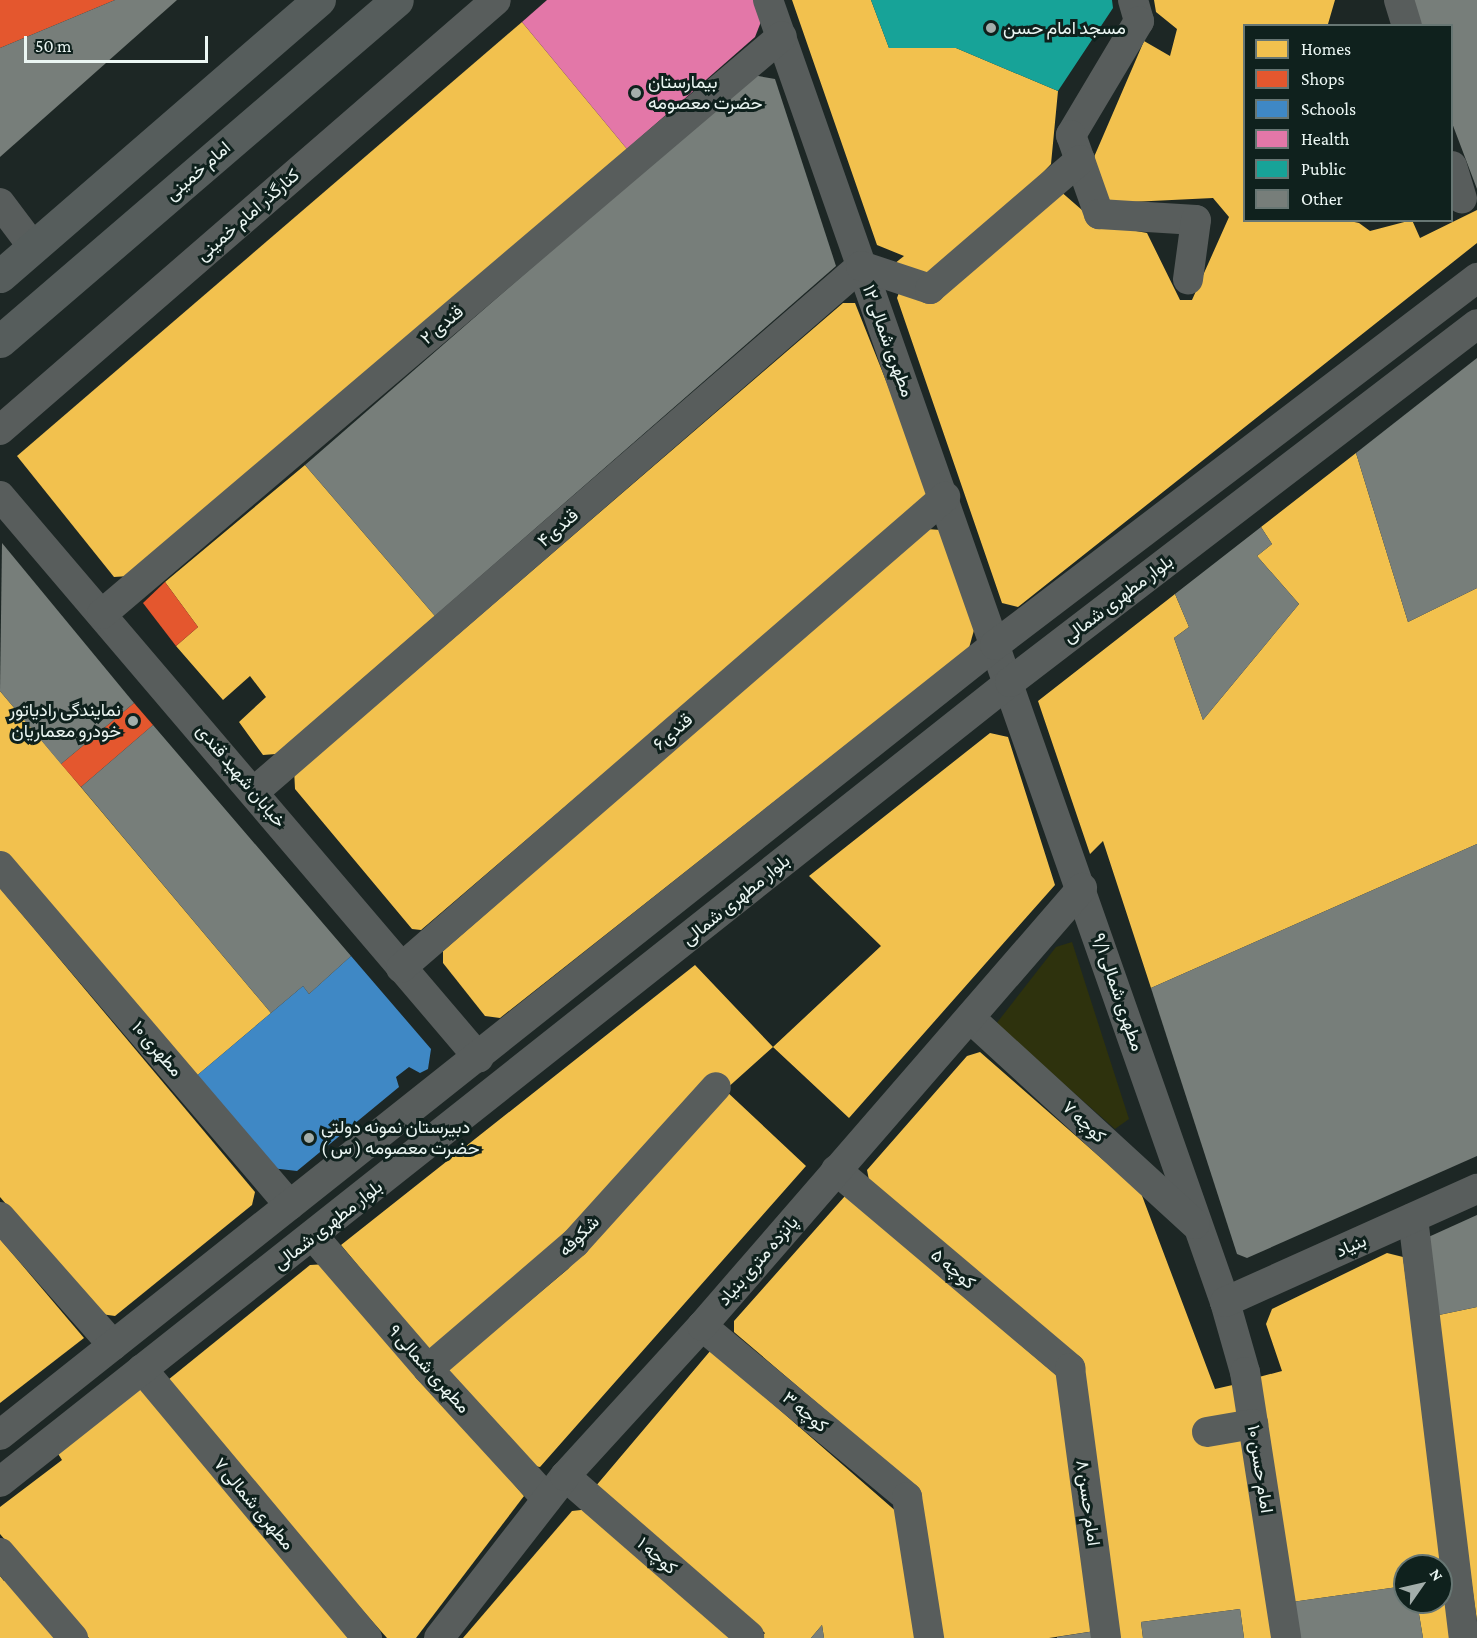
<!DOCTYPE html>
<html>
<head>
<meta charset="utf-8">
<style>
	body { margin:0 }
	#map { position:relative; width:1477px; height:1638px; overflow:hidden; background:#1d2725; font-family:"Crimson Pro",Vazirmatn,serif }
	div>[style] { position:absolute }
	.green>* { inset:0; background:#2e320d }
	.homes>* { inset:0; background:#f2c14e }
	.shops>* { inset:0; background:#e4572e }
	.schools>* { inset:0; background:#3f88c5 }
	.health>* { inset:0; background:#e377a8 }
	.public>* { inset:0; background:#17a398 }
	.building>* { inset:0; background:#777e7a }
	.minor>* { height:30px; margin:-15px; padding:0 15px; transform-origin:15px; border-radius:15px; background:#585d5c }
	.major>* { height:33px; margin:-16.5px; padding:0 16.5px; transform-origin:16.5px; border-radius:16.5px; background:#565d5c }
	.dots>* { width:16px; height:16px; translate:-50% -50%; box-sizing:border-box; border:3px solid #0f211d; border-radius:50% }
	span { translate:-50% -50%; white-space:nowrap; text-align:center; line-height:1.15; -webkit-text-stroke:6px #0f211d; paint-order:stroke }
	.poi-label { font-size:18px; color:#ebf6f3 }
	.left { translate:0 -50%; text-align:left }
	.right { translate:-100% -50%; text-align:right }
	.street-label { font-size:18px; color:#ebf6f3 }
	.legend { position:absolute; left:1243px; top:24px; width:210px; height:198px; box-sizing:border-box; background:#0f211d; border:2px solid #677673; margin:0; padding:8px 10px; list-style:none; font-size:18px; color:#ebf6f3 }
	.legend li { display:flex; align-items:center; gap:12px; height:30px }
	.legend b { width:30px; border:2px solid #677673 }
	.north { position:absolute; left:1393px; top:1554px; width:60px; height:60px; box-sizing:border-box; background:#0f211d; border:2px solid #677673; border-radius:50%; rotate:56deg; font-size:16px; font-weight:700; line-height:24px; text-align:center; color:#ebf6f3 }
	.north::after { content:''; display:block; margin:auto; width:21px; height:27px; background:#a3aeab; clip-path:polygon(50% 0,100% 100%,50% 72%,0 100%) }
	.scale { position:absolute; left:24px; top:36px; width:184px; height:27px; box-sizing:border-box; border:3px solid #ebf6f3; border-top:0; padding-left:8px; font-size:18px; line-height:21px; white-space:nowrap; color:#ebf6f3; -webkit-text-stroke:4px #0f211d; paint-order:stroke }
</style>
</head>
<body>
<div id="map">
	<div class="green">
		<i style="clip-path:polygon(1072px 942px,1129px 1119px,1115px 1129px,996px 1024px,1056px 947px)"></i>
	</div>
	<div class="homes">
		<i style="clip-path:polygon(792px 0,871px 0,889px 48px,956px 48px,1058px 91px,1051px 164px,1015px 202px,1059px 190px,1098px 224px,1147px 233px,1180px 300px,1192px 300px,1229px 217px,1213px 198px,1110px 203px,1094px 157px,1144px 41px,1170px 56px,1177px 29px,1156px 12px,1154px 0,1335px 0,1328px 24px,1332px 26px,1244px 26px,1244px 220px,1345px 220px,1359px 223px,1370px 231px,1412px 220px,1420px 238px,1477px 210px,1477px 243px,1018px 607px,1002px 603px,897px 298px,901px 287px,894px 264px,904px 256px,877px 245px)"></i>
		<i style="clip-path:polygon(522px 22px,627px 149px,129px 576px,114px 577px,17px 456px)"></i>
		<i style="clip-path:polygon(843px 303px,855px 303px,928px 486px,926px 498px,421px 930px,412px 929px,295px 789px,294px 769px,383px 699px)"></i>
		<i style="clip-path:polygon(1356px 453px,1408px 622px,1477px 588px,1477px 844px,1151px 988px,1103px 841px,1090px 854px,1038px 701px,1175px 594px,1189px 627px,1174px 638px,1203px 720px,1299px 604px,1257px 556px,1272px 544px,1261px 527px)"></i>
		<i style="clip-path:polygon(305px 465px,435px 616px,276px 754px,263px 755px,239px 722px,266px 697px,250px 676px,223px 700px,176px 646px,198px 627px,165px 582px)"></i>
		<i style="clip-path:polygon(926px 529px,941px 530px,974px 630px,969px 648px,500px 1018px,485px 1016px,443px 963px,443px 951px)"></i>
		<i style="clip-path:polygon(0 691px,271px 1013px,194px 1078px,0 851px)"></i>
		<i style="clip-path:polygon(990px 733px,1008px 737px,1055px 885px,849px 1118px,773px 1047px,881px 946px,809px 876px)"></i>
		<i style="clip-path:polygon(0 888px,255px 1192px,252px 1205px,115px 1316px,101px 1314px,0 1197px)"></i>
		<i style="clip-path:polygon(695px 965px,773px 1047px,725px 1090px,806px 1166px,540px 1467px,529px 1465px,446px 1371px,568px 1269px,725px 1090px,559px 1242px,430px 1352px,341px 1245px)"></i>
		<i style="clip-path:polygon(980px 1052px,1141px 1193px,1215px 1389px,1237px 1384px,1273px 1638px,1244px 1638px,1240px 1609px,1141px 1622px,1143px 1638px,1119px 1638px,1078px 1359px,869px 1180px,867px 1170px,967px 1056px)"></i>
		<i style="clip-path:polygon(845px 1196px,1061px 1379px,1095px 1631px,1049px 1638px,941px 1638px,919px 1490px,734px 1332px,734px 1321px)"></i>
		<i style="clip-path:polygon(0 1239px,84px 1338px,0 1403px)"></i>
		<i style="clip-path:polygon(1387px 1253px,1403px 1257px,1453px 1638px,1423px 1638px,1417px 1602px,1441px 1602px,1441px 1566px,1405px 1566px,1405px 1586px,1292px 1602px,1259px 1377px,1282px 1371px,1266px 1324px,1272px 1309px)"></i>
		<i style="clip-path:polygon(327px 1264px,524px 1496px,416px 1638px,387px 1638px,163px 1384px,310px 1265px)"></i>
		<i style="clip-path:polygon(1477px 1307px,1477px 1621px,1434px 1316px)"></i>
		<i style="clip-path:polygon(711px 1350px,898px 1513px,917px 1638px,824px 1638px,822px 1625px,811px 1638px,761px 1638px,765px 1633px,595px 1487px)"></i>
		<i style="clip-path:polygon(138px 1381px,356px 1638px,89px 1638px,0 1534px,0 1507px,62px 1460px,55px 1449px)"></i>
		<i style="clip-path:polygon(590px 1509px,730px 1638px,463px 1638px,572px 1511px)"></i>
		<i style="clip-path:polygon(0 1576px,4px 1581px,10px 1576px,59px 1638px,0 1638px)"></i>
	</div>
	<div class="shops">
		<i style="clip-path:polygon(0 0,115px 0,0 48px)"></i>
		<i style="clip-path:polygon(165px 582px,198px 627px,176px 646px,143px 603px)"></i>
		<i style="clip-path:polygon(134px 703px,153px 725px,81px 787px,61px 764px)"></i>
	</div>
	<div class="schools">
		<i style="clip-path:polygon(351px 956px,431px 1049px,428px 1069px,420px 1073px,409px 1067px,396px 1077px,399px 1087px,297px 1171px,271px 1168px,194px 1078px,303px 986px,309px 994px)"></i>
	</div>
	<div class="health">
		<i style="clip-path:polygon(547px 0,758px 0,764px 14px,755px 37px,627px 149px,522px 22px)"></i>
	</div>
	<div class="public">
		<i style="clip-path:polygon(871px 0,1112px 0,1113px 8px,1058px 91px,956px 48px,889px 48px)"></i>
	</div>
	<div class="building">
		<i style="clip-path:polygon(115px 0,177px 0,0 157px,0 48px)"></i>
		<i style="clip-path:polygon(1410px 0,1477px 0,1477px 189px,1452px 123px,1452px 26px,1417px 26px)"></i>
		<i style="clip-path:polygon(753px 75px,775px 79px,836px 266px,435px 616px,305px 465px)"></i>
		<i style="clip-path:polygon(1477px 358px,1477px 588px,1408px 622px,1356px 453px)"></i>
		<i style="clip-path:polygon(1261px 527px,1272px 544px,1257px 556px,1299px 604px,1203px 720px,1174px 638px,1189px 627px,1175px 594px)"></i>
		<i style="clip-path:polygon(2px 543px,134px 703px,61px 764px,0 691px)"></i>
		<i style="clip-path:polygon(153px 725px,351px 956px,309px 994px,303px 986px,271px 1013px,81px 787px)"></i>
		<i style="clip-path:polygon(1477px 844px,1477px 1156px,1247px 1258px,1237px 1254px,1151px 988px)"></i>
		<i style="clip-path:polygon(1477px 1215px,1477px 1307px,1434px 1316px,1424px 1239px)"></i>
		<i style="clip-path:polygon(1405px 1586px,1405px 1602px,1417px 1602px,1423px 1638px,1298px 1638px,1292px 1602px)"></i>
		<i style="clip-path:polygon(1240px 1609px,1244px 1638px,1143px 1638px,1141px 1622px)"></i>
		<i style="clip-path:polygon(822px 1625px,824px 1638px,811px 1638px)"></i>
		<i style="clip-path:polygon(1095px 1631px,1096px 1638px,1057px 1638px,1057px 1637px)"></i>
	</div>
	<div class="minor">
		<i style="left:768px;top:0;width:1380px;rotate:70.66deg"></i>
		<i style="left:1225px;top:1302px;width:73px;rotate:74.1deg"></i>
		<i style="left:1245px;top:1372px;width:269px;rotate:81.2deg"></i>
		<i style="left:1133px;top:0;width:22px;rotate:74deg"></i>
		<i style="left:1139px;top:21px;width:133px;rotate:120.8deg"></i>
		<i style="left:1071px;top:135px;width:84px;rotate:70.5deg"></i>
		<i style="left:1099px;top:214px;width:97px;rotate:3.5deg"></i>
		<i style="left:1196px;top:220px;width:60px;rotate:97.7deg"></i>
		<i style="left:1399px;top:0;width:27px;rotate:73deg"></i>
		<i style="left:1452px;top:166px;width:34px;rotate:73deg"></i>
		<i style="left:0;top:203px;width:55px;rotate:53.1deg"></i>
		<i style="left:0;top:430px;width:656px;rotate:-40.92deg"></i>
		<i style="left:0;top:496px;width:738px;rotate:49.56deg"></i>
		<i style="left:102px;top:614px;width:892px;rotate:-40.36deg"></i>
		<i style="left:255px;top:791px;width:802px;rotate:-40.9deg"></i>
		<i style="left:861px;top:266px;width:73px;rotate:18.4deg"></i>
		<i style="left:930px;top:289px;width:198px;rotate:-40.7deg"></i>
		<i style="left:0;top:866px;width:446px;rotate:49.5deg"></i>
		<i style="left:401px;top:968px;width:720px;rotate:-40.89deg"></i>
		<i style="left:970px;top:1018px;width:305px;rotate:42.5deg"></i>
		<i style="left:836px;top:1170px;width:307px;rotate:40.2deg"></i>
		<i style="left:1070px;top:1368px;width:272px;rotate:82.4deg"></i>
		<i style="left:0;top:1217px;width:171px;rotate:48.6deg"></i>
		<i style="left:1413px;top:1218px;width:423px;rotate:83.1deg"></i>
		<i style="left:314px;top:1237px;width:174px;rotate:49.2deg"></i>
		<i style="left:428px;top:1369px;width:176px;rotate:47.5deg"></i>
		<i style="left:1225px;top:1302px;width:276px;rotate:-24.2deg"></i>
		<i style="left:702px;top:1326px;width:267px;rotate:39.8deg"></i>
		<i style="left:907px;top:1497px;width:143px;rotate:81.1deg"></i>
		<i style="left:142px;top:1369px;width:351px;rotate:50.1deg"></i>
		<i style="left:428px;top:1369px;width:194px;rotate:-40.6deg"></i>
		<i style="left:575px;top:1243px;width:210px;rotate:-47.9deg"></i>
		<i style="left:1207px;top:1432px;width:47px;rotate:-9.9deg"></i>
		<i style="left:0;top:1435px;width:1270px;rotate:-38.45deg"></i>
		<i style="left:995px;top:645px;width:606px;rotate:-37.29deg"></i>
		<i style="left:565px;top:1476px;width:244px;rotate:41deg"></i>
		<i style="left:0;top:1482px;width:1288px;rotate:-38.38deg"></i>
		<i style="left:1010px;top:682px;width:588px;rotate:-37.47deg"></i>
		<i style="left:0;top:1553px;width:112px;rotate:49.3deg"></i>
		<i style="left:439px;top:1638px;width:205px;rotate:-52.1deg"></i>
		<i style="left:565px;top:1476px;width:203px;rotate:-47.6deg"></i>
		<i style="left:702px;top:1326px;width:580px;rotate:-49.06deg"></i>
	</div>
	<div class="major">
		<i style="left:0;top:276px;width:422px;rotate:-40.9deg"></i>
		<i style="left:0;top:341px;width:523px;rotate:-40.66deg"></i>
	</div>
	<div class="dots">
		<i style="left:991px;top:28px;background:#a3aeab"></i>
		<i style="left:636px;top:93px;background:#a3aeab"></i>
		<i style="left:133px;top:721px;background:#a3aeab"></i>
		<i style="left:309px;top:1138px;background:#a3aeab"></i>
	</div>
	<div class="poi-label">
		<span class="left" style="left:1003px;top:28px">مسجد امام حسن</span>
		<span class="left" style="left:648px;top:93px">بیمارستان<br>حضرت معصومه</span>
		<span class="right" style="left:121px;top:721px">نمایندگی رادیاتور<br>خودرو معماریان</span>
		<span class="left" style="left:321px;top:1138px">دبیرستان نمونه دولتی<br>حضرت معصومه ( س )</span>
	</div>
	<div class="street-label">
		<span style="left:198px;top:171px;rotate:-41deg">امام خمینی</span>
		<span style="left:248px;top:215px;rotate:-41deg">کنارگذر امام خمینی</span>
		<span style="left:442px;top:325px;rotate:-40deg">قندی ۲</span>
		<span style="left:888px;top:341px;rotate:70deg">مطهری شمالی ۱۲</span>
		<span style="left:558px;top:528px;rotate:-41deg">قندی۴</span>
		<span style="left:1118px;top:599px;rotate:-37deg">بلوار مطهری شمالی</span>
		<span style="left:673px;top:732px;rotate:-41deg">قندی۶</span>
		<span style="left:241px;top:776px;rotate:50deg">خیابان شهید قندی</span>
		<span style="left:736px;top:900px;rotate:-39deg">بلوار مطهری شمالی</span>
		<span style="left:1118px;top:992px;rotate:71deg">مطهری شمالی ۹/۱</span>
		<span style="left:157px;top:1049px;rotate:49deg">مطهری ۱۰</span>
		<span style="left:1084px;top:1122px;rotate:43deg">کوچه ۷</span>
		<span style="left:328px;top:1225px;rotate:-38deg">بلوار مطهری شمالی</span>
		<span style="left:579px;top:1236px;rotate:-45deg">شکوفه</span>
		<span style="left:1351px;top:1246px;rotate:-24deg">بنیاد</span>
		<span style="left:758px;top:1261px;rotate:-49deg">پانزده متری بنیاد</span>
		<span style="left:953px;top:1269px;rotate:40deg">کوچه ۵</span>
		<span style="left:429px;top:1369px;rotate:48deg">مطهری شمالی ۹</span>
		<span style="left:805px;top:1412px;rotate:40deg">کوچه ۳</span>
		<span style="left:1260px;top:1469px;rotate:81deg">امام حسن ۱۰</span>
		<span style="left:1088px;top:1503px;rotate:82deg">امام حسن ۸</span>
		<span style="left:254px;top:1504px;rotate:50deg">مطهری شمالی ۷</span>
		<span style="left:657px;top:1556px;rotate:41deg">کوچه ۱</span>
	</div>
	<ul class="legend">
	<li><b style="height:16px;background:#f2c14e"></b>Homes</li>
	<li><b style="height:16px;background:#e4572e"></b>Shops</li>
	<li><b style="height:16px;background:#3f88c5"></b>Schools</li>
	<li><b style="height:16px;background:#e377a8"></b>Health</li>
	<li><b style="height:16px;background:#17a398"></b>Public</li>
	<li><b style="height:16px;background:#777e7a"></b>Other</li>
	</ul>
	<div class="north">N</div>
	<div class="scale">50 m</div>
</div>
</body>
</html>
